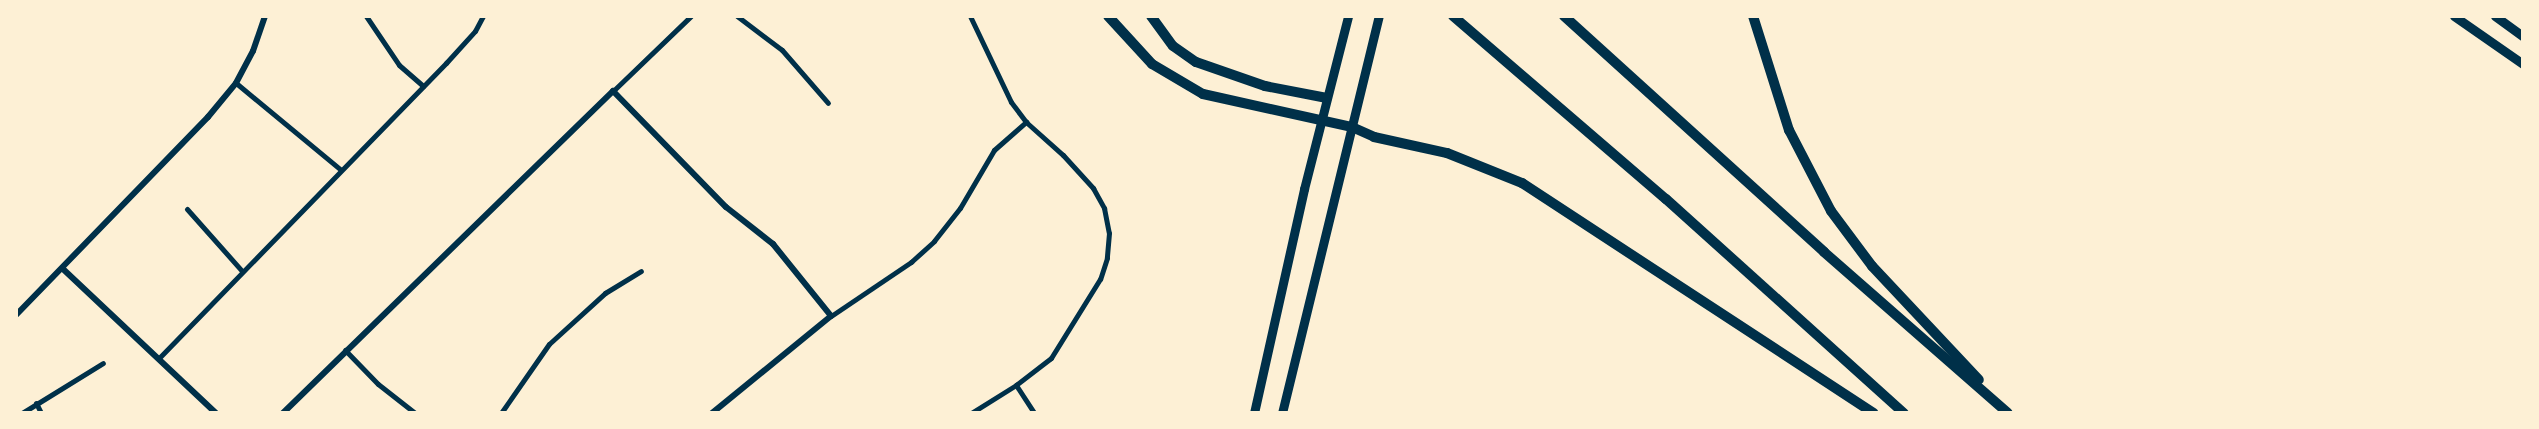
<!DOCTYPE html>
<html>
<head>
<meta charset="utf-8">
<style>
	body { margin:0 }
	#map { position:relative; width:2539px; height:429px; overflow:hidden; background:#fdf0d5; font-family:"Golos Text",sans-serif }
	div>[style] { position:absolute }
	.minor>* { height:5px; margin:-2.5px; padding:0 2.5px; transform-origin:2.5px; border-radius:2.5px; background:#003049 }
	.tertiary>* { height:6px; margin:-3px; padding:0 3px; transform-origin:3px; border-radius:3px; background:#003049 }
	.primary>* { height:9px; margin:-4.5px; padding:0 4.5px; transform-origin:4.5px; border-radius:4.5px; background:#003049 }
	.motorway>* { height:10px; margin:-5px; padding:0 5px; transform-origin:5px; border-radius:5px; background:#003049 }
	span { translate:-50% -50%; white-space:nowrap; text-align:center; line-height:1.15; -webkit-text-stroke:4.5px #fdf0d5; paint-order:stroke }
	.frame { position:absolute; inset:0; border:18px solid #fdf0d5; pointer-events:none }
</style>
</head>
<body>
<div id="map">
	<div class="minor">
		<i style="left:366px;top:16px;width:59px;rotate:56deg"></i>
		<i style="left:399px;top:65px;width:32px;rotate:41deg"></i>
		<i style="left:737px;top:16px;width:56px;rotate:37.1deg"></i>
		<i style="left:782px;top:50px;width:70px;rotate:49deg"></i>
		<i style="left:970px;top:16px;width:95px;rotate:64.5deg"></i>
		<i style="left:1011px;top:102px;width:25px;rotate:53deg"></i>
		<i style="left:1026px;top:122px;width:50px;rotate:41.7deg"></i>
		<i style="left:1063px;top:155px;width:45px;rotate:47.7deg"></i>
		<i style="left:1093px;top:188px;width:23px;rotate:61deg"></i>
		<i style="left:1104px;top:208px;width:25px;rotate:79deg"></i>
		<i style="left:1109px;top:233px;width:25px;rotate:95deg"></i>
		<i style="left:1107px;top:258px;width:22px;rotate:108deg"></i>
		<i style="left:1100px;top:279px;width:93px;rotate:121.8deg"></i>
		<i style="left:1051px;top:358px;width:44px;rotate:142.4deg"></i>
		<i style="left:1016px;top:385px;width:53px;rotate:148.1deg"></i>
		<i style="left:236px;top:83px;width:135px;rotate:39.6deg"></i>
		<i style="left:613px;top:91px;width:108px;rotate:-43.9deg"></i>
		<i style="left:187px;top:209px;width:83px;rotate:48.4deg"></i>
		<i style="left:831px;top:316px;width:97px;rotate:-34deg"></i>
		<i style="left:911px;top:262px;width:31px;rotate:-42deg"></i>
		<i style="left:934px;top:241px;width:42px;rotate:-51.8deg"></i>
		<i style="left:960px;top:208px;width:67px;rotate:-59.6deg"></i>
		<i style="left:994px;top:150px;width:43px;rotate:-41.2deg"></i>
		<i style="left:345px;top:350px;width:47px;rotate:45.9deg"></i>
		<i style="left:378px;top:384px;width:47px;rotate:38.1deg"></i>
		<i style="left:159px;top:358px;width:412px;rotate:-45.8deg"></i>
		<i style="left:446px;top:63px;width:43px;rotate:-47.8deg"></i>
		<i style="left:475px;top:31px;width:17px;rotate:-62deg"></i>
		<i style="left:1016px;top:385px;width:33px;rotate:57deg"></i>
		<i style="left:36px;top:403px;width:11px;rotate:63deg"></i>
		<i style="left:22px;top:413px;width:95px;rotate:-31.7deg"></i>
		<i style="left:501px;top:413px;width:84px;rotate:-55.2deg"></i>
		<i style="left:549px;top:344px;width:76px;rotate:-42.3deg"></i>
		<i style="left:605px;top:293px;width:42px;rotate:-31.4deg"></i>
	</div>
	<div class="tertiary">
		<i style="left:63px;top:269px;width:210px;rotate:43.3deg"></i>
		<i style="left:16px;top:315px;width:276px;rotate:-45.9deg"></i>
		<i style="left:208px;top:117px;width:44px;rotate:-50.5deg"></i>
		<i style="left:236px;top:83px;width:36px;rotate:-62deg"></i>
		<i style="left:253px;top:51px;width:37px;rotate:-71deg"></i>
		<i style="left:283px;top:413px;width:461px;rotate:-44.3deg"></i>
		<i style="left:613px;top:91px;width:162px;rotate:45.8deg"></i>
		<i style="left:726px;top:207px;width:60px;rotate:38.2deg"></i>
		<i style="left:773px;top:244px;width:92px;rotate:51.1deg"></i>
		<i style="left:831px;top:316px;width:154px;rotate:140.8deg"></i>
	</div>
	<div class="primary">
		<i style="left:2454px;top:16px;width:84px;rotate:34.8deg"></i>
		<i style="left:2495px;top:16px;width:34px;rotate:36deg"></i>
		<i style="left:1254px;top:413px;width:230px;rotate:-77.4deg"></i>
		<i style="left:1304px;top:189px;width:179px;rotate:-75.7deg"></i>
		<i style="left:1282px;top:413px;width:409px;rotate:-76.3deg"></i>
	</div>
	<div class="motorway">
		<i style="left:1108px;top:16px;width:65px;rotate:47.5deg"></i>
		<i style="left:1152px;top:64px;width:59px;rotate:30.5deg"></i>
		<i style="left:1203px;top:94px;width:153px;rotate:12.5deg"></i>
		<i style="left:1352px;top:127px;width:24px;rotate:24deg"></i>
		<i style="left:1374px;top:137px;width:75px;rotate:12.4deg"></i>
		<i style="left:1447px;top:153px;width:81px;rotate:21.8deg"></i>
		<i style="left:1522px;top:183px;width:420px;rotate:33.2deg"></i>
		<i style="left:1151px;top:16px;width:37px;rotate:54deg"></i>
		<i style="left:1173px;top:46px;width:28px;rotate:35deg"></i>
		<i style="left:1196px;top:62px;width:73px;rotate:19.2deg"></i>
		<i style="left:1265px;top:86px;width:63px;rotate:11deg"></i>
		<i style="left:1453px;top:16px;width:281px;rotate:40.7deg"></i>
		<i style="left:1666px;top:199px;width:320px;rotate:42deg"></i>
		<i style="left:1564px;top:16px;width:351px;rotate:42.2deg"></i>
		<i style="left:1824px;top:252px;width:244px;rotate:41.2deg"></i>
		<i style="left:1753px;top:16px;width:120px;rotate:72.5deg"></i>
		<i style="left:1789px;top:130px;width:91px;rotate:62.6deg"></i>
		<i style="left:1831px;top:211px;width:69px;rotate:53.3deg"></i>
		<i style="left:1872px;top:266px;width:156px;rotate:46.8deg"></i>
	</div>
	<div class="frame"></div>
</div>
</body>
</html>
